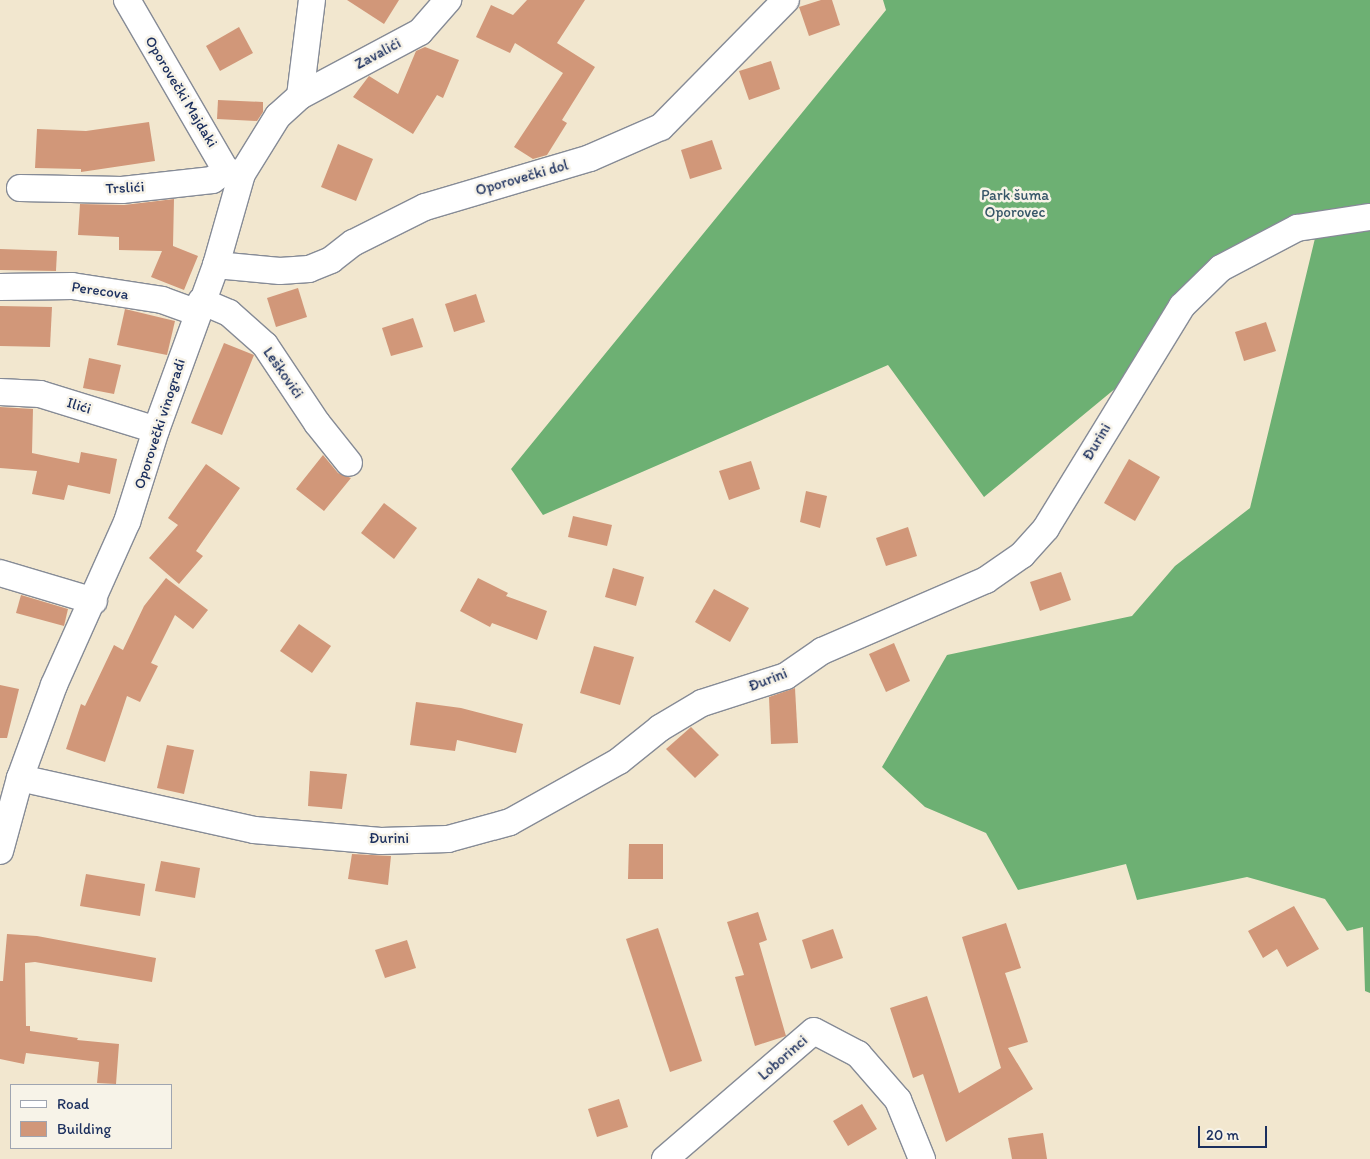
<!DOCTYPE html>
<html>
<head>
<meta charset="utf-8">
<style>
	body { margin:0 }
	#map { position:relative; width:1370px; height:1159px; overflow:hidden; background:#f2e7cf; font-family:Itim,sans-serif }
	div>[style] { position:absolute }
	.forest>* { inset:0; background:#6db073 }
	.building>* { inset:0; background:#d19779 }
	.roads { filter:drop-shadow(1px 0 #868b96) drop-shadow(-1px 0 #868b96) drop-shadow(0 1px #868b96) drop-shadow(0 -1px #868b96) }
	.minor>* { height:26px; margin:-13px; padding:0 13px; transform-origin:13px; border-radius:13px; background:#fff }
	span { translate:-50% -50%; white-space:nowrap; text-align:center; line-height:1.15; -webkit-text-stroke:5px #f7f3e8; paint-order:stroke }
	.street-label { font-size:15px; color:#1b2f5e }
	.park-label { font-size:15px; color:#365668 }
	.legend { position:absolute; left:10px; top:1084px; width:162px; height:65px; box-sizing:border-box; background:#f7f3e8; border:1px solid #9fa5b1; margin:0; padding:6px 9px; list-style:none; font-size:15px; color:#1b2f5e }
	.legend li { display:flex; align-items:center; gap:10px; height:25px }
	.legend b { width:25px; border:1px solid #9fa5b1 }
	.scale { position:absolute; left:1198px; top:1126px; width:69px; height:22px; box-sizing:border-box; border:2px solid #1b2f5e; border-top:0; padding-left:6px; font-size:15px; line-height:18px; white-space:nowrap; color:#1b2f5e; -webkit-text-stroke:4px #f7f3e8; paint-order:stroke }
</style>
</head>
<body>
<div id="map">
	<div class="forest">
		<i style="clip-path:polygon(883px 0,1370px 0,1370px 993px,1365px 991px,1363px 927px,1347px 931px,1325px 899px,1247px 877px,1137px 900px,1126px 864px,1018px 890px,986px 833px,925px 807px,882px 767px,947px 655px,1132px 616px,1175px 566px,1250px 508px,1317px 230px,1238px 268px,1145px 364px,984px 497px,888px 365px,543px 515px,511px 469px,886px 10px)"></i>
	</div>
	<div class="building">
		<i style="clip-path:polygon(347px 0,399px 0,384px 24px)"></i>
		<i style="clip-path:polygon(527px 0,585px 0,557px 43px,595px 67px,562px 120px,567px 123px,547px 155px,533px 159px,514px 147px,563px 73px,515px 43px,510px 53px,476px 37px,491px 5px,513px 15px)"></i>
		<i style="clip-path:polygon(821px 0,832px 0,840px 25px,809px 36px,799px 7px)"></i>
		<i style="clip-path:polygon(239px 27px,253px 53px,220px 71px,206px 46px)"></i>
		<i style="clip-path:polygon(425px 47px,459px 60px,443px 98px,437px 95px,413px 134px,353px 97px,369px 76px,398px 94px,416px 51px)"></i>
		<i style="clip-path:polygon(771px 61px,780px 89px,749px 100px,739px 71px)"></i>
		<i style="clip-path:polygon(218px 100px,263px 102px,263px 112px,257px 121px,217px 119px)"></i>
		<i style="clip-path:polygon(149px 122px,155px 161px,81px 172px,81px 169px,35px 168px,37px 129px,86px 131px)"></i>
		<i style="clip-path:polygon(712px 140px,722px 169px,690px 179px,681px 150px)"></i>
		<i style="clip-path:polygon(338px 144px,373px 159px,356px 201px,321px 187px)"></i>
		<i style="clip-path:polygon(174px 199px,173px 246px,198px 256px,184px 290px,151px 277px,162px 251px,119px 250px,119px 237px,78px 235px,80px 204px,124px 205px)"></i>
		<i style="clip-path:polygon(0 249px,57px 251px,56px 271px,0 270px)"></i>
		<i style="clip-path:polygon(298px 288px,307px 317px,276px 327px,267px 298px)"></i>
		<i style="clip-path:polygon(476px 294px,485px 322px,454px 332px,445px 304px)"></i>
		<i style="clip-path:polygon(0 306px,52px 307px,50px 347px,0 346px)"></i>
		<i style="clip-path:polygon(125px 309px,175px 321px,167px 355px,117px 345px)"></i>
		<i style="clip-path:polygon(413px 318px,423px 347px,391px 356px,382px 328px)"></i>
		<i style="clip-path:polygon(1266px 322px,1276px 351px,1244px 361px,1235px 332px)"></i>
		<i style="clip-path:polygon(224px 343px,254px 355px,222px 435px,191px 423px)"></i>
		<i style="clip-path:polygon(89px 358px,121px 365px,114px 394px,83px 388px)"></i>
		<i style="clip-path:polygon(0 407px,33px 409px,32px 453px,79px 463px,81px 452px,117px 459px,110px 494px,68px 485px,64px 500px,32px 494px,37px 471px,0 468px)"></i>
		<i style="clip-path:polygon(323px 455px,338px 473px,351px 478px,324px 511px,296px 489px)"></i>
		<i style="clip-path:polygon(1129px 459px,1160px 477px,1135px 521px,1104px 503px)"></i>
		<i style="clip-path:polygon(751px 461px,760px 489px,729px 500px,719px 471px)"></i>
		<i style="clip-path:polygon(206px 464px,240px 488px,196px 551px,203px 556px,179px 584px,149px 558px,178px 525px,168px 518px)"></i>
		<i style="clip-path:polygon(806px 491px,827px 496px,820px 528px,800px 522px)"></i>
		<i style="clip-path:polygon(384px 503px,417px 528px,394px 559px,361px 533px)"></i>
		<i style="clip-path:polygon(573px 516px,612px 525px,607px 546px,568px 537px)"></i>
		<i style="clip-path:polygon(908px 527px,917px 556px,886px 566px,876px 538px)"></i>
		<i style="clip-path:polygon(613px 568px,644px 577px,636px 606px,605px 597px)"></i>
		<i style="clip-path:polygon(1061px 572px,1071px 600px,1040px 611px,1030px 582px)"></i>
		<i style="clip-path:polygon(166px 578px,208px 610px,193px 629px,175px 615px,151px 663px,158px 666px,140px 702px,127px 696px,105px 762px,66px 749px,81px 704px,85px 706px,114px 645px,123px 650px,144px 606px)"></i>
		<i style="clip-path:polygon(478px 578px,508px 593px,506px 596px,547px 611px,537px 640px,492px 623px,490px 627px,460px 611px)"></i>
		<i style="clip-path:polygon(714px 589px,749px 608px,730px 642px,695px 622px)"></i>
		<i style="clip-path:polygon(21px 595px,68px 609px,64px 626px,16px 613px)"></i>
		<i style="clip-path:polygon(299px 624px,331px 646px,312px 673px,280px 651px)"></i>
		<i style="clip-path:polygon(894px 643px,910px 681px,886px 692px,869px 654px)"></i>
		<i style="clip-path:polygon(594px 646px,634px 657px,620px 705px,580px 693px)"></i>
		<i style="clip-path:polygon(0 685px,19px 689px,7px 738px,0 738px)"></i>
		<i style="clip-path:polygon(795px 688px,798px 743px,771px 744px,769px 697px)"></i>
		<i style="clip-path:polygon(416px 702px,461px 708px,523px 724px,516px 753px,457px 740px,455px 751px,410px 745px)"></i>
		<i style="clip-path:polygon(691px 727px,719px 755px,695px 778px,666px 749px)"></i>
		<i style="clip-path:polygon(167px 745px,194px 750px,184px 794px,157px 788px)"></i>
		<i style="clip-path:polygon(310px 771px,347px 774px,342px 809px,308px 806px)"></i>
		<i style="clip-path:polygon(629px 844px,663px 844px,663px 879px,628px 879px)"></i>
		<i style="clip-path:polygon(352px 854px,391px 856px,388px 885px,348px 879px)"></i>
		<i style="clip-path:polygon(161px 861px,200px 868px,195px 898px,155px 891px)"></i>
		<i style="clip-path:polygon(86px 874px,145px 884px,140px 916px,80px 906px)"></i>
		<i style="clip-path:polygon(1294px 906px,1319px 949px,1287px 967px,1277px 949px,1263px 958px,1248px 931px)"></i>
		<i style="clip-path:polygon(758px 912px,767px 940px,759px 943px,786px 1036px,755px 1046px,735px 977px,744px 975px,727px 922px)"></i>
		<i style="clip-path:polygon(1006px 923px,1021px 968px,1005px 973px,1028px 1042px,1008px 1048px,1033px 1089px,946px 1142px,923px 1074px,913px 1078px,890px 1008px,927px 996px,959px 1093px,1001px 1068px,962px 937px)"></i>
		<i style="clip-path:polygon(658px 928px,702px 1061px,670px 1072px,626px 939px)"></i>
		<i style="clip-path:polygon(833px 929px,843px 958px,811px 969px,802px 940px)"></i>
		<i style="clip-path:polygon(7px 934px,37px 936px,156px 958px,152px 982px,35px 962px,25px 963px,26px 1026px,30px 1026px,30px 1031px,78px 1038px,77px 1040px,119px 1044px,116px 1084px,97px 1083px,99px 1062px,26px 1053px,24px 1064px,0 1059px,0 981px,3px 981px)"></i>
		<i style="clip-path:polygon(407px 940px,416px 968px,385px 978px,375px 950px)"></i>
		<i style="clip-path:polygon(619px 1099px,628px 1127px,597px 1137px,588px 1109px)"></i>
		<i style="clip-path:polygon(862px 1104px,877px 1129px,848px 1146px,833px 1121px)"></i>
		<i style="clip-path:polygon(1043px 1133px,1047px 1159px,1012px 1159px,1008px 1138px)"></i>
	</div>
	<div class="roads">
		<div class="minor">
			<i style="left:127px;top:0;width:198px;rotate:59.9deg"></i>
			<i style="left:226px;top:171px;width:16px;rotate:11deg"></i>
			<i style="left:300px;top:96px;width:97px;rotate:-82.9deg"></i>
			<i style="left:20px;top:188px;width:102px;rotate:1.1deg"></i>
			<i style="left:122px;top:190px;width:91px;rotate:-6.3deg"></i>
			<i style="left:212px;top:180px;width:17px;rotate:-33deg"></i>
			<i style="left:216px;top:265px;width:64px;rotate:5.4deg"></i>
			<i style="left:280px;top:271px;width:29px;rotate:-4deg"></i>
			<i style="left:309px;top:269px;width:24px;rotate:-22deg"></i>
			<i style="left:331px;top:260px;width:28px;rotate:-38deg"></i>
			<i style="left:353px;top:243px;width:80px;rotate:-26.6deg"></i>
			<i style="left:425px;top:207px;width:172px;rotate:-16.5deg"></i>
			<i style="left:590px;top:158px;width:77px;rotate:-23.6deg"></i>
			<i style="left:661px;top:127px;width:178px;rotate:-45.5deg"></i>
			<i style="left:0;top:287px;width:72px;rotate:-0.8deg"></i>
			<i style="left:72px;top:286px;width:91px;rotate:8.8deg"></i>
			<i style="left:162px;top:300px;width:37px;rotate:20deg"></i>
			<i style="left:201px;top:301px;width:30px;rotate:23deg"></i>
			<i style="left:229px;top:313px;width:48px;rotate:41.6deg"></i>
			<i style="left:265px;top:345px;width:94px;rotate:56.3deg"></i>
			<i style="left:317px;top:423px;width:51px;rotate:51.3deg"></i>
			<i style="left:0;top:392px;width:40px;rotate:2.9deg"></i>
			<i style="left:40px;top:394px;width:121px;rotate:17.2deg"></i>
			<i style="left:0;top:573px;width:98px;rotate:16.6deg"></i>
			<i style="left:20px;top:778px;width:240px;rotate:12.5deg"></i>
			<i style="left:254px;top:830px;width:127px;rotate:5deg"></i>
			<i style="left:381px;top:841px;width:67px;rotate:-1.7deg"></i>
			<i style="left:448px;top:839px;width:64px;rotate:-15.3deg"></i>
			<i style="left:510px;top:822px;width:125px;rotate:-29.2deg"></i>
			<i style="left:619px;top:761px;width:53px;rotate:-38.8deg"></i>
			<i style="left:660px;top:728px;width:49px;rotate:-30.8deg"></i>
			<i style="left:702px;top:703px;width:88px;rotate:-17.8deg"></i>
			<i style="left:786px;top:676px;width:44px;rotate:-34.8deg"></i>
			<i style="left:822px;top:651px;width:179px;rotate:-23.4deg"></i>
			<i style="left:986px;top:580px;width:44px;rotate:-34.8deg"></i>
			<i style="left:1022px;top:555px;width:36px;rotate:-48deg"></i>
			<i style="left:1046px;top:528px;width:260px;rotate:-58.5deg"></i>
			<i style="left:1182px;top:306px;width:54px;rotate:-44.3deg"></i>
			<i style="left:1221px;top:268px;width:86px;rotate:-27.8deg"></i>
			<i style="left:1297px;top:228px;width:74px;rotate:-8.6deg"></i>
			<i style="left:0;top:851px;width:76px;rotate:-74.7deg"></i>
			<i style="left:20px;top:778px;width:99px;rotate:-69.9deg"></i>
			<i style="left:54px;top:685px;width:179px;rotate:-65.9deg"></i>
			<i style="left:127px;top:522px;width:96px;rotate:-72.5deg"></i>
			<i style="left:156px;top:430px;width:176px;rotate:-70deg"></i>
			<i style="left:216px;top:265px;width:95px;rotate:-74.1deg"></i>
			<i style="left:242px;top:174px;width:68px;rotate:-58.2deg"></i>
			<i style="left:278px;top:116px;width:30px;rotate:-42deg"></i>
			<i style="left:300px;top:96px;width:136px;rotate:-28.1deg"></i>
			<i style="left:420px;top:32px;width:43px;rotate:-48.8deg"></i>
			<i style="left:665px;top:1159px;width:196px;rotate:-40.7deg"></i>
			<i style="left:814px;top:1031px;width:50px;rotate:27.6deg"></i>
			<i style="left:858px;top:1054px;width:61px;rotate:49deg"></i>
			<i style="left:898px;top:1100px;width:64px;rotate:67.9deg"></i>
		</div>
	</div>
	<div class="street-label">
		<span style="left:378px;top:54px;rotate:-28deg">Zavalići</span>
		<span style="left:181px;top:92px;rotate:59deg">Oporovečki Majdaki</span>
		<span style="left:522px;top:178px;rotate:-16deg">Oporovečki dol</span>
		<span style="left:125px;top:188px;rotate:-3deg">Trslići</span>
		<span style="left:100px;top:291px;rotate:8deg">Perecova</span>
		<span style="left:283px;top:373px;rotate:55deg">Leškovići</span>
		<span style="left:79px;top:406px;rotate:17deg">Ilići</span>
		<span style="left:160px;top:424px;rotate:-72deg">Oporovečki vinogradi</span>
		<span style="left:1097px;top:442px;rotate:-59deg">Đurini</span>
		<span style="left:768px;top:680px;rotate:-21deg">Đurini</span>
		<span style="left:389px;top:839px">Đurini</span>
		<span style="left:783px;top:1058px;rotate:-41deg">Loborinci</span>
	</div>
	<div class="park-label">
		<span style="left:1015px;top:204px">Park šuma<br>Oporovec</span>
	</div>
	<ul class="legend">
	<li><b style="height:6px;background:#fff"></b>Road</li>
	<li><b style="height:14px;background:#d19779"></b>Building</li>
	</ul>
	<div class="scale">20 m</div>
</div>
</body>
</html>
